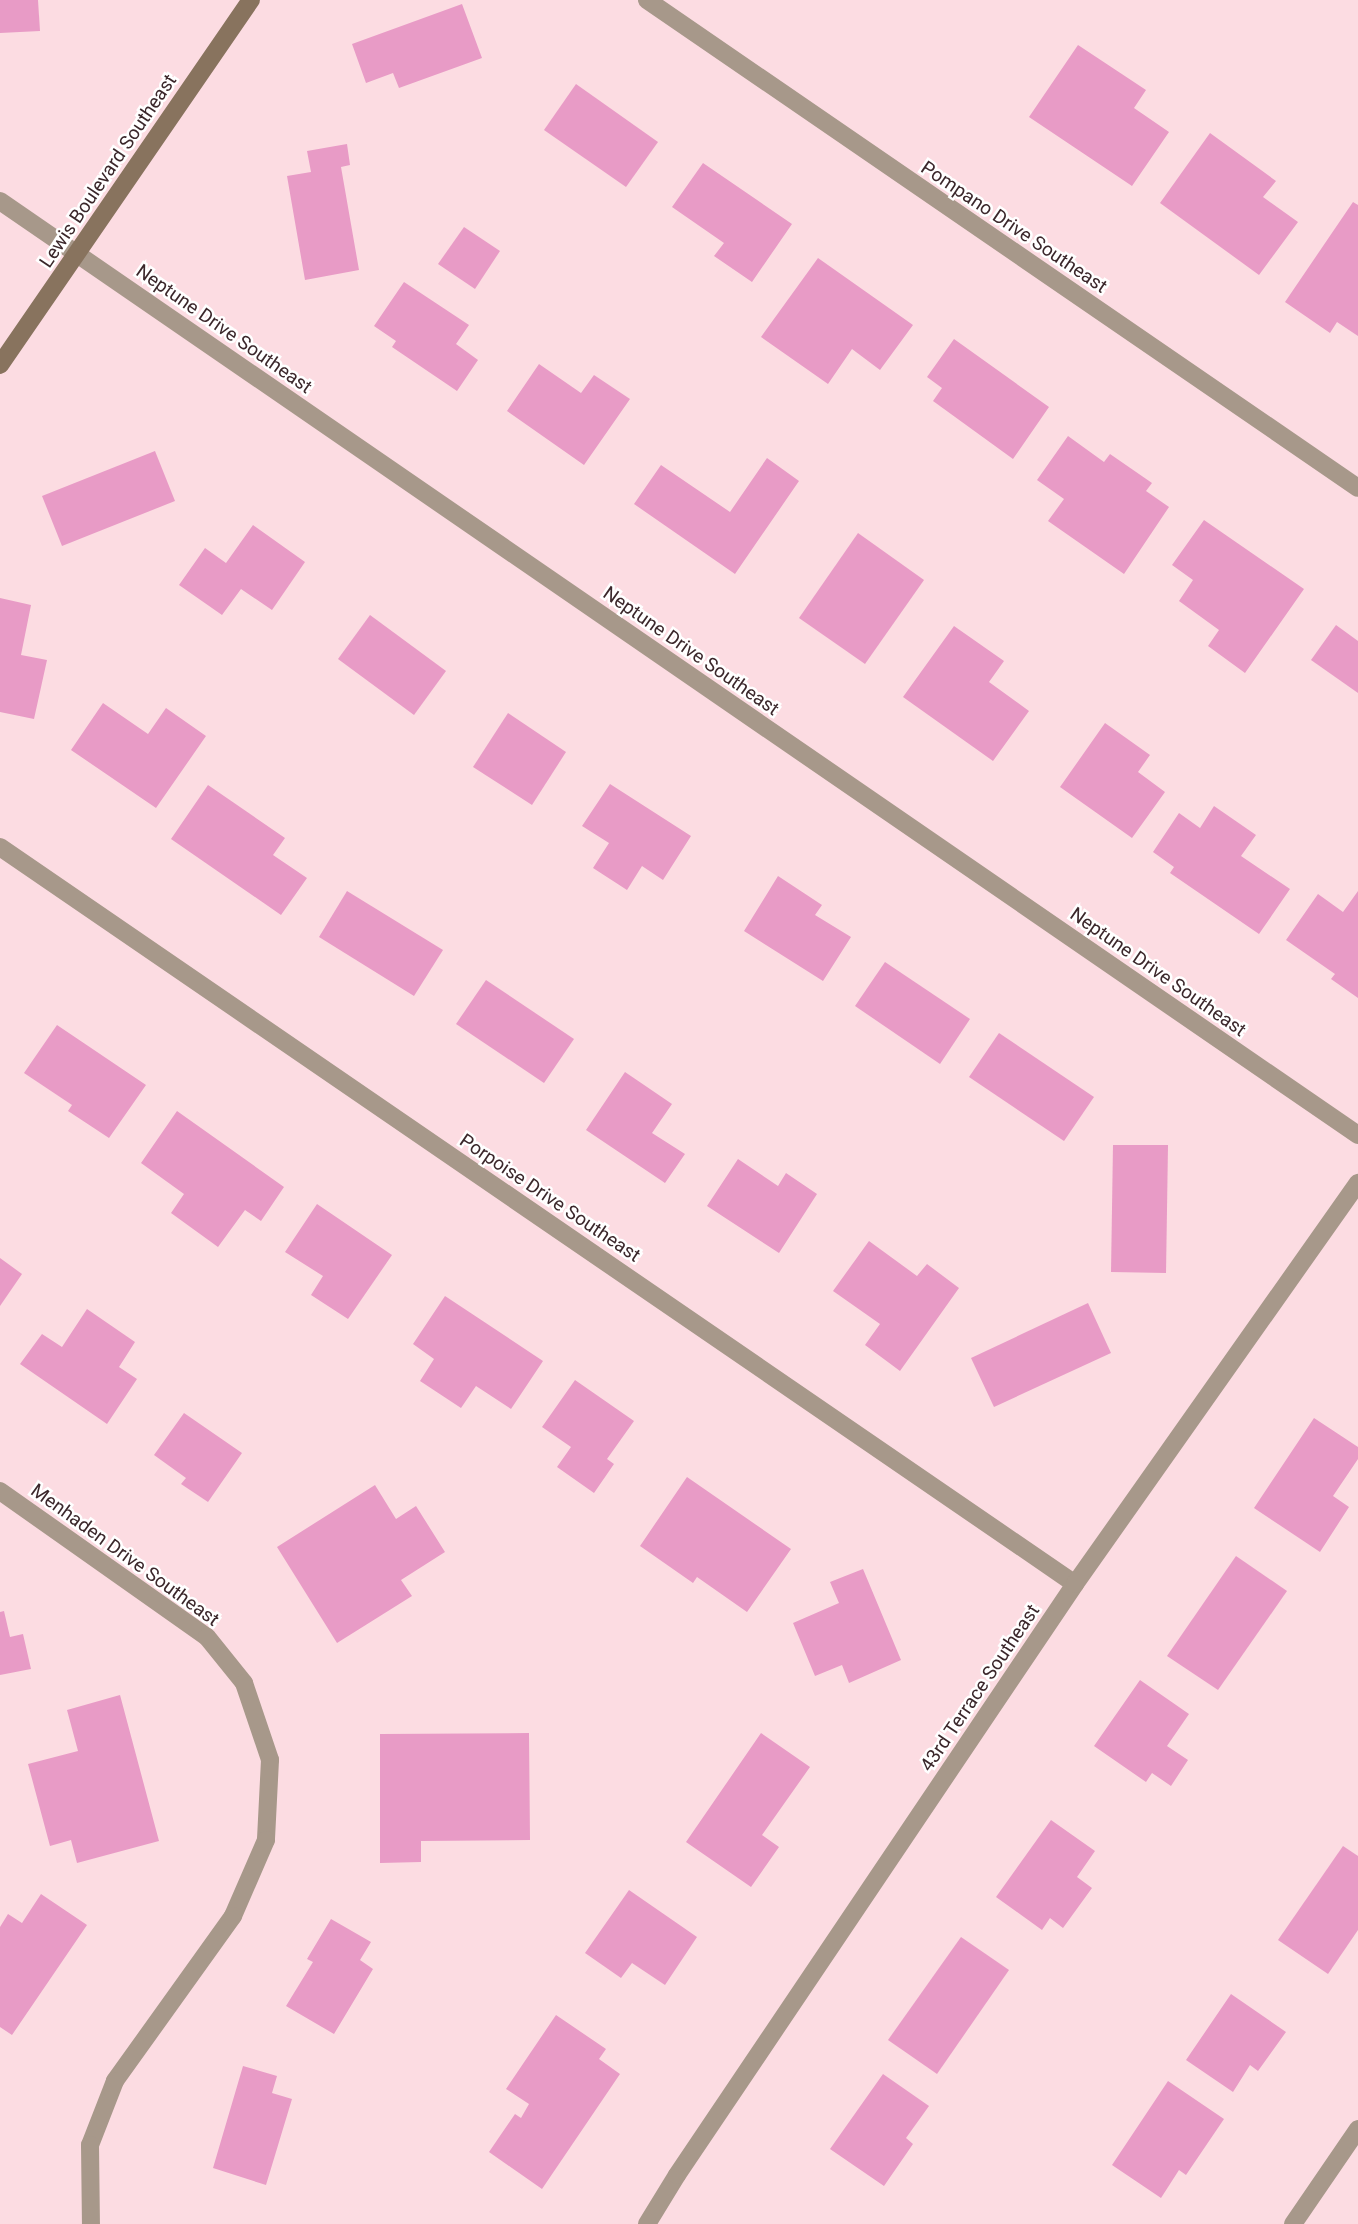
<!DOCTYPE html>
<html>
<head>
<meta charset="utf-8">
<style>
	body { margin:0 }
	#map { position:relative; width:1358px; height:2224px; overflow:hidden; background:#fcdce2; font-family:Roboto,sans-serif }
	div>[style] { position:absolute }
	.building>* { inset:0; background:#e89bc6 }
	.street>* { height:18px; margin:-9px; padding:0 9px; transform-origin:9px; border-radius:9px; background:#a7988a }
	.secondary>* { height:18px; margin:-9px; padding:0 9px; transform-origin:9px; border-radius:9px; background:#88735e }
	span { translate:-50% -50%; white-space:nowrap; text-align:center; line-height:1.15; -webkit-text-stroke:5px #fff; paint-order:stroke }
	.street-label { font-size:19px; color:#3b272b }
</style>
</head>
<body>
<div id="map">
	<div class="building">
		<i style="clip-path:polygon(0 0,38px 0,40px 31px,0 33px)"></i>
		<i style="clip-path:polygon(462px 4px,482px 58px,399px 88px,393px 73px,366px 83px,352px 44px)"></i>
		<i style="clip-path:polygon(1078px 45px,1146px 90px,1134px 108px,1169px 132px,1132px 186px,1029px 117px)"></i>
		<i style="clip-path:polygon(576px 84px,658px 142px,626px 187px,544px 130px)"></i>
		<i style="clip-path:polygon(1210px 133px,1276px 181px,1263px 197px,1298px 222px,1259px 275px,1160px 203px)"></i>
		<i style="clip-path:polygon(347px 144px,350px 165px,341px 167px,359px 270px,305px 280px,287px 176px,311px 172px,307px 151px)"></i>
		<i style="clip-path:polygon(703px 163px,792px 224px,752px 282px,714px 256px,724px 243px,672px 207px)"></i>
		<i style="clip-path:polygon(1353px 202px,1358px 205px,1358px 336px,1337px 322px,1330px 333px,1285px 302px)"></i>
		<i style="clip-path:polygon(464px 227px,500px 251px,475px 289px,438px 264px)"></i>
		<i style="clip-path:polygon(818px 258px,913px 325px,880px 370px,852px 349px,828px 384px,761px 337px)"></i>
		<i style="clip-path:polygon(404px 282px,469px 325px,456px 344px,478px 360px,457px 391px,392px 347px,396px 341px,374px 326px)"></i>
		<i style="clip-path:polygon(954px 339px,1049px 407px,1013px 459px,933px 401px,942px 388px,927px 377px)"></i>
		<i style="clip-path:polygon(539px 364px,581px 393px,594px 375px,630px 399px,584px 465px,507px 411px)"></i>
		<i style="clip-path:polygon(1068px 436px,1104px 462px,1110px 454px,1152px 483px,1146px 491px,1169px 507px,1124px 574px,1048px 521px,1064px 499px,1037px 480px)"></i>
		<i style="clip-path:polygon(155px 451px,175px 501px,62px 546px,42px 496px)"></i>
		<i style="clip-path:polygon(767px 458px,799px 481px,735px 574px,634px 504px,661px 465px,730px 512px)"></i>
		<i style="clip-path:polygon(1204px 520px,1304px 589px,1245px 673px,1208px 646px,1219px 630px,1179px 601px,1193px 580px,1172px 565px)"></i>
		<i style="clip-path:polygon(253px 525px,305px 562px,272px 610px,241px 589px,222px 615px,179px 585px,205px 548px,226px 563px)"></i>
		<i style="clip-path:polygon(858px 533px,924px 580px,865px 664px,799px 618px)"></i>
		<i style="clip-path:polygon(0 598px,31px 605px,21px 655px,47px 660px,34px 719px,0 712px)"></i>
		<i style="clip-path:polygon(370px 615px,446px 671px,414px 715px,338px 659px)"></i>
		<i style="clip-path:polygon(1336px 625px,1358px 641px,1358px 693px,1311px 660px)"></i>
		<i style="clip-path:polygon(954px 626px,1004px 661px,989px 682px,1029px 711px,993px 761px,903px 697px)"></i>
		<i style="clip-path:polygon(103px 703px,148px 734px,166px 708px,206px 736px,156px 808px,71px 750px)"></i>
		<i style="clip-path:polygon(508px 713px,566px 752px,532px 805px,473px 767px)"></i>
		<i style="clip-path:polygon(1105px 723px,1150px 755px,1138px 772px,1165px 792px,1132px 838px,1060px 787px)"></i>
		<i style="clip-path:polygon(610px 784px,691px 836px,663px 880px,642px 866px,627px 890px,593px 868px,609px 843px,582px 826px)"></i>
		<i style="clip-path:polygon(208px 785px,285px 838px,273px 855px,307px 878px,281px 915px,171px 839px)"></i>
		<i style="clip-path:polygon(1214px 806px,1256px 835px,1241px 856px,1290px 889px,1259px 934px,1170px 873px,1174px 867px,1153px 852px,1179px 813px,1200px 828px)"></i>
		<i style="clip-path:polygon(778px 876px,822px 905px,815px 915px,851px 937px,823px 981px,744px 931px)"></i>
		<i style="clip-path:polygon(347px 891px,443px 950px,414px 996px,319px 937px)"></i>
		<i style="clip-path:polygon(1358px 891px,1358px 998px,1331px 979px,1335px 974px,1286px 940px,1318px 894px,1343px 912px)"></i>
		<i style="clip-path:polygon(885px 962px,970px 1019px,940px 1064px,855px 1006px)"></i>
		<i style="clip-path:polygon(486px 980px,574px 1039px,544px 1083px,456px 1024px)"></i>
		<i style="clip-path:polygon(57px 1025px,146px 1085px,109px 1138px,68px 1111px,72px 1105px,24px 1073px)"></i>
		<i style="clip-path:polygon(999px 1033px,1094px 1097px,1064px 1141px,969px 1077px)"></i>
		<i style="clip-path:polygon(625px 1072px,672px 1104px,652px 1133px,685px 1154px,665px 1183px,586px 1130px)"></i>
		<i style="clip-path:polygon(177px 1111px,284px 1187px,261px 1221px,245px 1210px,218px 1247px,171px 1213px,184px 1194px,141px 1163px)"></i>
		<i style="clip-path:polygon(1113px 1145px,1168px 1145px,1166px 1273px,1111px 1272px)"></i>
		<i style="clip-path:polygon(738px 1159px,778px 1186px,786px 1173px,817px 1194px,779px 1253px,707px 1206px)"></i>
		<i style="clip-path:polygon(317px 1204px,392px 1255px,348px 1319px,311px 1295px,323px 1276px,285px 1252px)"></i>
		<i style="clip-path:polygon(869px 1241px,917px 1276px,927px 1264px,959px 1288px,900px 1371px,865px 1345px,880px 1324px,833px 1291px)"></i>
		<i style="clip-path:polygon(0 1258px,22px 1274px,0 1306px)"></i>
		<i style="clip-path:polygon(445px 1296px,543px 1361px,511px 1409px,476px 1386px,461px 1408px,420px 1381px,434px 1359px,413px 1344px)"></i>
		<i style="clip-path:polygon(1088px 1303px,1111px 1353px,994px 1407px,971px 1358px)"></i>
		<i style="clip-path:polygon(87px 1309px,135px 1342px,119px 1367px,137px 1379px,107px 1424px,20px 1364px,42px 1334px,62px 1347px)"></i>
		<i style="clip-path:polygon(575px 1380px,634px 1421px,607px 1459px,614px 1464px,594px 1493px,557px 1467px,571px 1447px,542px 1427px)"></i>
		<i style="clip-path:polygon(184px 1413px,242px 1453px,208px 1502px,181px 1484px,186px 1478px,154px 1455px)"></i>
		<i style="clip-path:polygon(1314px 1418px,1358px 1447px,1358px 1459px,1333px 1496px,1349px 1507px,1320px 1552px,1254px 1508px)"></i>
		<i style="clip-path:polygon(687px 1477px,791px 1549px,747px 1612px,697px 1577px,693px 1583px,640px 1546px)"></i>
		<i style="clip-path:polygon(375px 1485px,396px 1519px,416px 1506px,445px 1552px,401px 1580px,412px 1596px,337px 1643px,277px 1547px)"></i>
		<i style="clip-path:polygon(1236px 1556px,1287px 1591px,1218px 1690px,1167px 1656px)"></i>
		<i style="clip-path:polygon(863px 1569px,901px 1660px,849px 1683px,842px 1665px,815px 1676px,793px 1623px,839px 1603px,830px 1582px)"></i>
		<i style="clip-path:polygon(4px 1611px,10px 1637px,23px 1634px,31px 1669px,0 1675px,0 1612px)"></i>
		<i style="clip-path:polygon(1140px 1680px,1189px 1714px,1167px 1746px,1188px 1760px,1171px 1786px,1152px 1773px,1146px 1782px,1094px 1746px)"></i>
		<i style="clip-path:polygon(120px 1695px,159px 1841px,77px 1863px,71px 1840px,50px 1846px,28px 1764px,78px 1751px,67px 1710px)"></i>
		<i style="clip-path:polygon(529px 1733px,530px 1840px,421px 1841px,421px 1862px,380px 1863px,380px 1734px)"></i>
		<i style="clip-path:polygon(761px 1733px,810px 1767px,762px 1835px,779px 1847px,751px 1887px,686px 1842px)"></i>
		<i style="clip-path:polygon(1051px 1820px,1095px 1851px,1077px 1877px,1092px 1888px,1063px 1928px,1050px 1918px,1042px 1930px,996px 1897px)"></i>
		<i style="clip-path:polygon(1343px 1846px,1358px 1856px,1358px 1930px,1328px 1974px,1278px 1940px)"></i>
		<i style="clip-path:polygon(629px 1890px,697px 1937px,665px 1985px,632px 1963px,621px 1978px,585px 1953px)"></i>
		<i style="clip-path:polygon(41px 1894px,87px 1925px,12px 2035px,0 2027px,0 1927px,8px 1914px,22px 1923px)"></i>
		<i style="clip-path:polygon(331px 1919px,371px 1942px,360px 1960px,373px 1969px,334px 2034px,286px 2006px,313px 1962px,307px 1959px)"></i>
		<i style="clip-path:polygon(961px 1937px,1009px 1970px,937px 2074px,888px 2040px)"></i>
		<i style="clip-path:polygon(1231px 1994px,1286px 2032px,1258px 2071px,1250px 2065px,1233px 2092px,1186px 2060px)"></i>
		<i style="clip-path:polygon(556px 2015px,606px 2049px,599px 2059px,620px 2074px,542px 2189px,489px 2152px,515px 2114px,521px 2118px,529px 2104px,506px 2089px)"></i>
		<i style="clip-path:polygon(243px 2066px,277px 2076px,272px 2093px,292px 2099px,266px 2185px,213px 2168px)"></i>
		<i style="clip-path:polygon(883px 2074px,929px 2106px,906px 2138px,913px 2144px,884px 2186px,830px 2149px)"></i>
		<i style="clip-path:polygon(1168px 2081px,1224px 2119px,1186px 2175px,1179px 2170px,1161px 2198px,1112px 2165px)"></i>
	</div>
	<div class="street">
		<i style="left:647px;top:0;width:862px;rotate:34.46deg"></i>
		<i style="left:0;top:201px;width:1648px;rotate:34.52deg"></i>
		<i style="left:0;top:847px;width:1303px;rotate:34.43deg"></i>
		<i style="left:0;top:1491px;width:253px;rotate:35.2deg"></i>
		<i style="left:207px;top:1637px;width:59px;rotate:51.2deg"></i>
		<i style="left:244px;top:1683px;width:81px;rotate:71.3deg"></i>
		<i style="left:270px;top:1760px;width:80px;rotate:92.9deg"></i>
		<i style="left:266px;top:1840px;width:83px;rotate:113.5deg"></i>
		<i style="left:233px;top:1916px;width:203px;rotate:125.6deg"></i>
		<i style="left:115px;top:2081px;width:69px;rotate:111.3deg"></i>
		<i style="left:90px;top:2145px;width:79px;rotate:89.3deg"></i>
		<i style="left:647px;top:2224px;width:57px;rotate:-58.5deg"></i>
		<i style="left:677px;top:2175px;width:713px;rotate:-56.04deg"></i>
		<i style="left:1075px;top:1584px;width:491px;rotate:-54.8deg"></i>
		<i style="left:1293px;top:2224px;width:115px;rotate:-55.6deg"></i>
	</div>
	<div class="secondary">
		<i style="left:0;top:365px;width:443px;rotate:-55.5deg"></i>
	</div>
	<div class="street-label">
		<span style="left:108px;top:171px;rotate:-56deg">Lewis Boulevard Southeast</span>
		<span style="left:1014px;top:227px;rotate:34deg">Pompano Drive Southeast</span>
		<span style="left:224px;top:329px;rotate:35deg">Neptune Drive Southeast</span>
		<span style="left:691px;top:651px;rotate:35deg">Neptune Drive Southeast</span>
		<span style="left:1158px;top:972px;rotate:35deg">Neptune Drive Southeast</span>
		<span style="left:550px;top:1198px;rotate:34deg">Porpoise Drive Southeast</span>
		<span style="left:125px;top:1555px;rotate:36deg">Menhaden Drive Southeast</span>
		<span style="left:980px;top:1688px;rotate:-56deg">43rd Terrace Southeast</span>
	</div>
</div>
</body>
</html>
